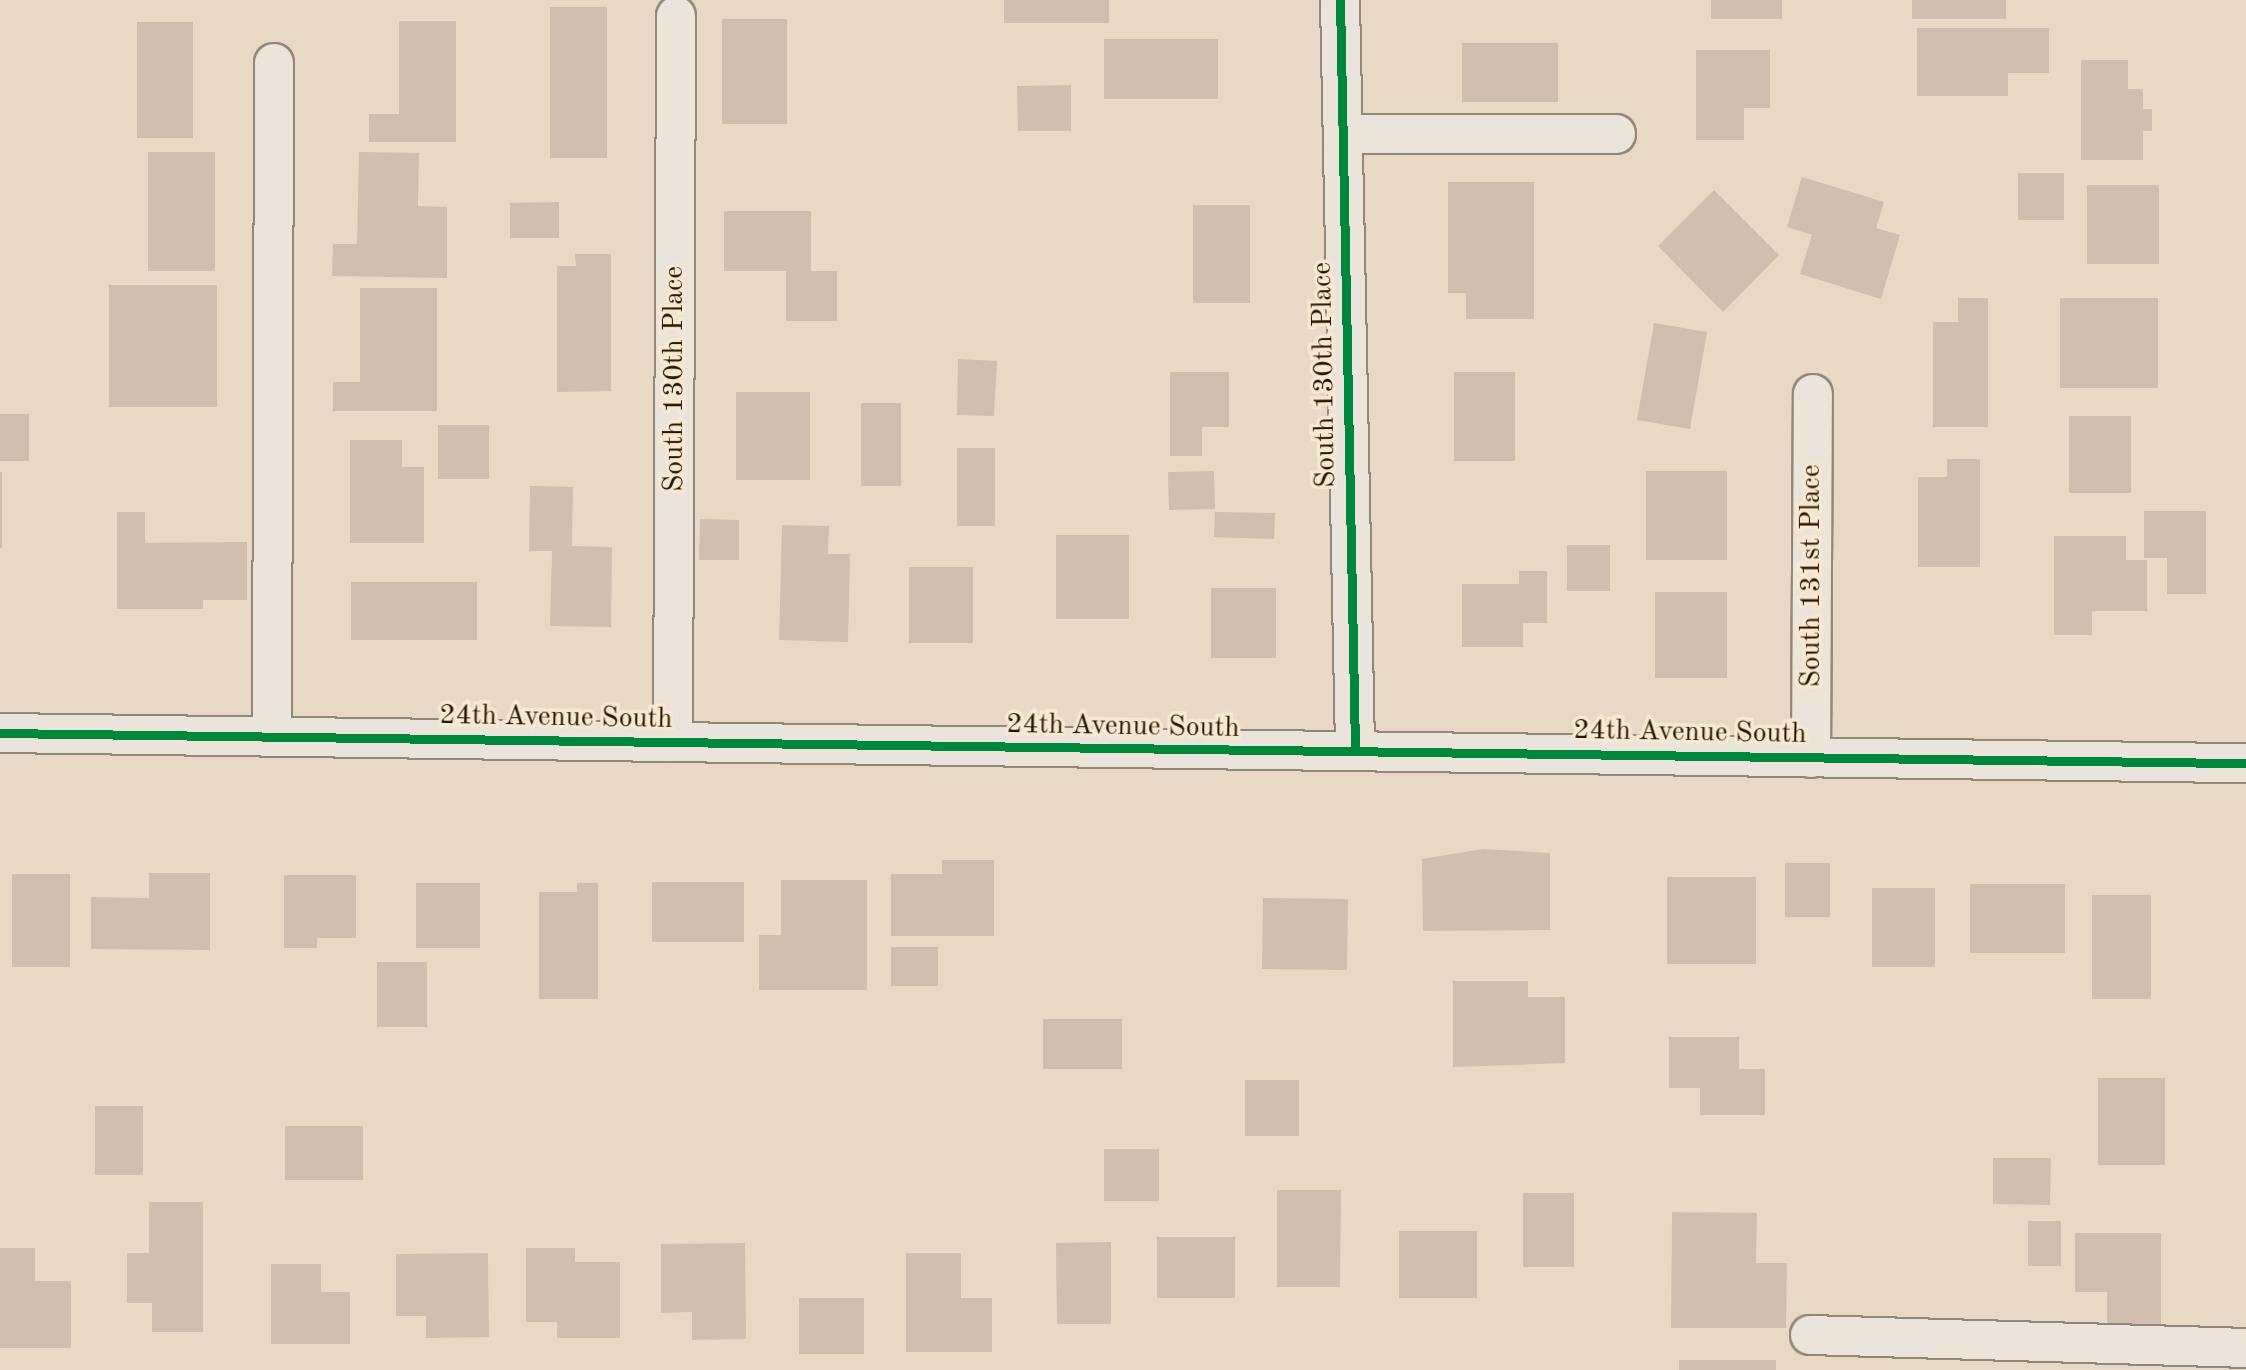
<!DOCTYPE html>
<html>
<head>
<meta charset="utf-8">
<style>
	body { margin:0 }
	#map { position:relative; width:2246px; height:1370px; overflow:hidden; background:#e8d9c6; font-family:"Old Standard TT",serif }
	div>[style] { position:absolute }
	.building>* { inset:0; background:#d0beb1 }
	.roads { filter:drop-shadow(2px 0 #92887a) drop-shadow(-2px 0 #92887a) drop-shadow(0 2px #92887a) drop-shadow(0 -2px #92887a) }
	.minor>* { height:38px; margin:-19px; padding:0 19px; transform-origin:19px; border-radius:19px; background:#ebe4da }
	.cycleway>* { height:9px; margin:-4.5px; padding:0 4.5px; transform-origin:4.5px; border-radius:4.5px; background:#00873e }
	span { translate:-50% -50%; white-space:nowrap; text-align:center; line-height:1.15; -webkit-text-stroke:7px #f8e8d2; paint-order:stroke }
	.street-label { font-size:28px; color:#241601 }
</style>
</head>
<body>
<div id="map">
	<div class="building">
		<i style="clip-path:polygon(1004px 0,1109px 0,1109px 23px,1004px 23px)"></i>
		<i style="clip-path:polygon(1711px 0,1782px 0,1782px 19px,1711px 19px)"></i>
		<i style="clip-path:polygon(1912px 0,2006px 0,2006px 19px,1912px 19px)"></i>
		<i style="clip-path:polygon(550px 7px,607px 7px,607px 158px,550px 158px)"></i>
		<i style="clip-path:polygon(722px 19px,787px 19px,787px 124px,722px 124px)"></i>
		<i style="clip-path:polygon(399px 21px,456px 21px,456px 142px,369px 142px,369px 114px,399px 114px)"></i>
		<i style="clip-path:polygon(137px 22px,193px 22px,193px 138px,137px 138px)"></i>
		<i style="clip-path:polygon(1917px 28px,2049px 28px,2049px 73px,2008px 73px,2008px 96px,1917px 96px)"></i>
		<i style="clip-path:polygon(1104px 39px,1218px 39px,1218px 99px,1104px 99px)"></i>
		<i style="clip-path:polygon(1462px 43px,1558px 43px,1558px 102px,1462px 102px)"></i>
		<i style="clip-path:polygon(1696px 50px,1770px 50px,1770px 108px,1744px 108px,1744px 140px,1696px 140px)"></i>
		<i style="clip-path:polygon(2081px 60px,2128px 60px,2128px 89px,2143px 89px,2143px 109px,2152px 109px,2152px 131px,2143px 131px,2143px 160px,2081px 160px)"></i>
		<i style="clip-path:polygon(1071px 85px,1071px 131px,1018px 131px,1017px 86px)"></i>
		<i style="clip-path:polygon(148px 152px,215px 152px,215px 271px,148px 271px)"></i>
		<i style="clip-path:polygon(359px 152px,419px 153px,418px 206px,447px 207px,447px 278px,332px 276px,333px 244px,357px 244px)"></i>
		<i style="clip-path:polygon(2018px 173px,2064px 173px,2064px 220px,2018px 220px)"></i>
		<i style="clip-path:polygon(1802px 177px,1884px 202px,1876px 228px,1900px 235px,1881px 299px,1800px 274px,1812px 235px,1787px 227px)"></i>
		<i style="clip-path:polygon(1448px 182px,1534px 182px,1534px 319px,1466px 319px,1466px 293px,1448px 293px)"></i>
		<i style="clip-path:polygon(2087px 185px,2159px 185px,2159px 264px,2087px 264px)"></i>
		<i style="clip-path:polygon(1714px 190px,1779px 255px,1723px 312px,1658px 246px)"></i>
		<i style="clip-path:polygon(559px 202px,559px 238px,510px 238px,510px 203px)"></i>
		<i style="clip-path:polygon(1193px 205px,1250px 205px,1250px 303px,1193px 303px)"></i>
		<i style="clip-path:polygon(724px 211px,811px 211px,811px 271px,837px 271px,837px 321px,786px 321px,786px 271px,724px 271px)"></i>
		<i style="clip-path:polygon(575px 254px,611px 254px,611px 391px,557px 392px,557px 266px,576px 266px)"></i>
		<i style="clip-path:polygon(109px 285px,217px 285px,217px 407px,109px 407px)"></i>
		<i style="clip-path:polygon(360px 288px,437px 288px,437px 411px,333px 411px,333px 382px,360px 382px)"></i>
		<i style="clip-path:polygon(1958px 298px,1988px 298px,1988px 427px,1933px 427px,1933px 322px,1958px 322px)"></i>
		<i style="clip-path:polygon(2060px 298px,2158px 298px,2158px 388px,2060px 388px)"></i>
		<i style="clip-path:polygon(1654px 323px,1707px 332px,1690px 429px,1637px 420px)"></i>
		<i style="clip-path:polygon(958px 359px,997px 361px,994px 416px,957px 415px)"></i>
		<i style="clip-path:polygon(1170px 372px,1229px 372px,1229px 427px,1202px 427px,1202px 456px,1170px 456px)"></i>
		<i style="clip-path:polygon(1454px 372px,1515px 372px,1515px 461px,1454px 461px)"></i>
		<i style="clip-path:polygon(736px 392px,810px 392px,810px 480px,736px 480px)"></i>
		<i style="clip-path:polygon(861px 403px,901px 403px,901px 486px,861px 486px)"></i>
		<i style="clip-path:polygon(0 414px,29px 414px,29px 461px,0 461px)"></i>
		<i style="clip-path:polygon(2069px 416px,2131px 416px,2131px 493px,2069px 493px)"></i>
		<i style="clip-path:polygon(438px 425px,489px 425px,489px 479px,438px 479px)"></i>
		<i style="clip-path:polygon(350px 440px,402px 440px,402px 467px,424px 467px,424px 543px,350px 543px)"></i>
		<i style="clip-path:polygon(957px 448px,995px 448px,995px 526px,957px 526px)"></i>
		<i style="clip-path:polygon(1947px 459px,1980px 459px,1980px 567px,1918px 567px,1918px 477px,1947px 477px)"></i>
		<i style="clip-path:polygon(1214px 471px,1215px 509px,1169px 510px,1168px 472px)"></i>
		<i style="clip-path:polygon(1646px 471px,1727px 471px,1727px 560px,1646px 560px)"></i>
		<i style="clip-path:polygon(0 472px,2px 472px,2px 548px,0 548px)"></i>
		<i style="clip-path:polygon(530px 486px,573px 487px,572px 546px,612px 547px,611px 627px,550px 626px,552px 551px,529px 551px)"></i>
		<i style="clip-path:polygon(2144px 511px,2206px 511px,2206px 594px,2167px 594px,2167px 558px,2144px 558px)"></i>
		<i style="clip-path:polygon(117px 512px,145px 512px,145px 543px,247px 542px,247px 600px,203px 600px,203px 609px,117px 609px)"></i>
		<i style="clip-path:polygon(1215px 512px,1275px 513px,1274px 539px,1214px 537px)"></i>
		<i style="clip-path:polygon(700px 519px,739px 520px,739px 560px,699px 560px)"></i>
		<i style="clip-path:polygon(782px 525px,829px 526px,828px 554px,850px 554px,848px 642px,779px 640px)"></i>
		<i style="clip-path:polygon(1056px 535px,1129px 535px,1129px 619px,1056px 619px)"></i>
		<i style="clip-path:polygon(2054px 536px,2126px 536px,2126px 560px,2147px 560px,2147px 611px,2092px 611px,2092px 635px,2054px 635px)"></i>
		<i style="clip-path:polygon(1567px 545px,1610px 545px,1610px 591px,1567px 591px)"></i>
		<i style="clip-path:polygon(909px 567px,973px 567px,973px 643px,909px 643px)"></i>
		<i style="clip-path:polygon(1519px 571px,1547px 571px,1547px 623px,1523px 623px,1523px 647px,1462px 647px,1462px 584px,1519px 584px)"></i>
		<i style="clip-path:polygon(351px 582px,477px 582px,477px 640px,351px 640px)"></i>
		<i style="clip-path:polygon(1211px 588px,1276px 588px,1276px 658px,1211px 658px)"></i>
		<i style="clip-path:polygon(1655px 592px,1727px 592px,1727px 678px,1655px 678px)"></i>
		<i style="clip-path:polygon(1483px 849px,1550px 853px,1550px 930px,1423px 931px,1422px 859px)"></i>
		<i style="clip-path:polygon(942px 860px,994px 860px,994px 936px,891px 936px,891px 874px,942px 874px)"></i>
		<i style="clip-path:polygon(1785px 863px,1830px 863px,1830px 917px,1785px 917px)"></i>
		<i style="clip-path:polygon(149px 873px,210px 873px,210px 950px,91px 949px,91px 897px,149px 898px)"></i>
		<i style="clip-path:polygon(12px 874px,70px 874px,70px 967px,12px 967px)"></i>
		<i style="clip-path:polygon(284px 875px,356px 875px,356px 938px,317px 938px,317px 948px,284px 948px)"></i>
		<i style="clip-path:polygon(1667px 877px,1756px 877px,1756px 964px,1667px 964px)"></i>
		<i style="clip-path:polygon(781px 880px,867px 880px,867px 990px,759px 990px,759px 935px,781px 935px)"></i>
		<i style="clip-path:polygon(652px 882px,744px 882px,744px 942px,652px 942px)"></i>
		<i style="clip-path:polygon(416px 883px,480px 883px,480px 948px,416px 948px)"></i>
		<i style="clip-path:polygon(577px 883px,598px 883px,598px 999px,539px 999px,539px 892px,577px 892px)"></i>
		<i style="clip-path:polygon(1970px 884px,2065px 884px,2065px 953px,1970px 953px)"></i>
		<i style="clip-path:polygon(1872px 888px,1935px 888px,1935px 967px,1872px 967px)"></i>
		<i style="clip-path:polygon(2092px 895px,2151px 895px,2151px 999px,2092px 999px)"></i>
		<i style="clip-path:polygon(1263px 898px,1348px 899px,1347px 970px,1262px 969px)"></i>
		<i style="clip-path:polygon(891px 947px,938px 947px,938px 986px,891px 986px)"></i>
		<i style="clip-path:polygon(377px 962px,427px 962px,427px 1027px,377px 1027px)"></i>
		<i style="clip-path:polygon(1453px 981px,1528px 981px,1528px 997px,1565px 997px,1565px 1063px,1453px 1067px)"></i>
		<i style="clip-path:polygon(1043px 1019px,1122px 1019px,1122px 1069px,1043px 1069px)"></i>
		<i style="clip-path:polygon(1669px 1037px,1739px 1037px,1739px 1069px,1765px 1069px,1765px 1115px,1700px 1115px,1700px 1088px,1669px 1088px)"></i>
		<i style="clip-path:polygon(2098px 1078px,2165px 1078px,2165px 1165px,2098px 1165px)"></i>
		<i style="clip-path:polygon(1245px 1080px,1299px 1080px,1299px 1136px,1245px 1136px)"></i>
		<i style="clip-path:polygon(95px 1106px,143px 1106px,143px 1175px,95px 1175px)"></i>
		<i style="clip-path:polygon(285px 1126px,363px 1126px,363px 1180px,285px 1180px)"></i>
		<i style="clip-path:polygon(1104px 1149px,1159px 1149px,1159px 1201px,1104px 1201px)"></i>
		<i style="clip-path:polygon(1993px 1158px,2051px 1158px,2050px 1205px,1993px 1204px)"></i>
		<i style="clip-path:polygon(1277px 1190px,1341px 1190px,1340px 1287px,1277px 1287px)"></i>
		<i style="clip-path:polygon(1523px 1193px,1574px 1193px,1574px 1267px,1523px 1267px)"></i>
		<i style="clip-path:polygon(149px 1202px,203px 1202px,203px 1332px,152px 1332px,152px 1303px,127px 1303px,127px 1253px,149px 1253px)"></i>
		<i style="clip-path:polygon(1672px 1212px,1757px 1213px,1756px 1263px,1787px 1263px,1786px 1328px,1671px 1328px)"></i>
		<i style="clip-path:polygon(2028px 1221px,2061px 1221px,2061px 1266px,2028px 1266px)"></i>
		<i style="clip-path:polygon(1399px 1231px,1477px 1231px,1477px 1298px,1399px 1298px)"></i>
		<i style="clip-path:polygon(2075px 1233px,2161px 1233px,2161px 1327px,2107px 1327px,2107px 1292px,2075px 1292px)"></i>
		<i style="clip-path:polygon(1157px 1237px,1235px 1237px,1235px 1298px,1157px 1298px)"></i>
		<i style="clip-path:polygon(1111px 1242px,1111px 1324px,1057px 1324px,1056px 1243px)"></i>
		<i style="clip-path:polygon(745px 1243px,746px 1339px,692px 1340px,692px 1312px,661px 1313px,661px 1244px)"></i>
		<i style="clip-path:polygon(0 1248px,35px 1248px,35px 1281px,71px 1281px,71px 1348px,0 1348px)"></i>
		<i style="clip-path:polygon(526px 1248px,575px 1248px,575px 1262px,620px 1262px,620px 1338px,557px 1338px,557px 1322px,526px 1322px)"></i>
		<i style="clip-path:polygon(488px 1253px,489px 1337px,426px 1338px,426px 1316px,396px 1316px,396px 1254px)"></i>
		<i style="clip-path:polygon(906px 1253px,961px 1253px,961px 1298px,992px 1298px,992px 1352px,906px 1352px)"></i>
		<i style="clip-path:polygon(271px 1264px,321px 1264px,321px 1292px,350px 1292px,350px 1344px,271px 1344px)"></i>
		<i style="clip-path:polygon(799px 1298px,864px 1298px,864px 1354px,799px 1354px)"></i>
		<i style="clip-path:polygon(1679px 1360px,1776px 1360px,1776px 1370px,1679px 1370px)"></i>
	</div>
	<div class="roads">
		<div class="minor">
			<i style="left:1340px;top:0;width:750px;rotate:88.85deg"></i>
			<i style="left:1343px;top:134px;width:273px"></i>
			<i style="left:0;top:733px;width:2246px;rotate:0.77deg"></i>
			<i style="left:272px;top:737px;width:674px;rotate:-89.83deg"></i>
			<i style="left:673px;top:742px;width:726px;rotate:-89.76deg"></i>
			<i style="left:1811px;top:758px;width:364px;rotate:-89.7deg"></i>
			<i style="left:1810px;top:1335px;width:436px;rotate:1.7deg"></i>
		</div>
	</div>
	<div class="cycleway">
		<i style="left:1340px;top:0;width:750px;rotate:88.85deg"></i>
		<i style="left:0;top:733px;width:2246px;rotate:0.77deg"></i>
	</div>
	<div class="street-label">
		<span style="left:1325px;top:375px;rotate:-91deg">South 130th Place</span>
		<span style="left:675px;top:379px;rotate:-90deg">South 130th Place</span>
		<span style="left:1812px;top:576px;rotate:-90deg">South 131st Place</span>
		<span style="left:556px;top:718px;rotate:1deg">24th Avenue South</span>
		<span style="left:1123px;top:727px;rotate:1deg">24th Avenue South</span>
		<span style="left:1690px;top:733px;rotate:1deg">24th Avenue South</span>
	</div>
</div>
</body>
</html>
